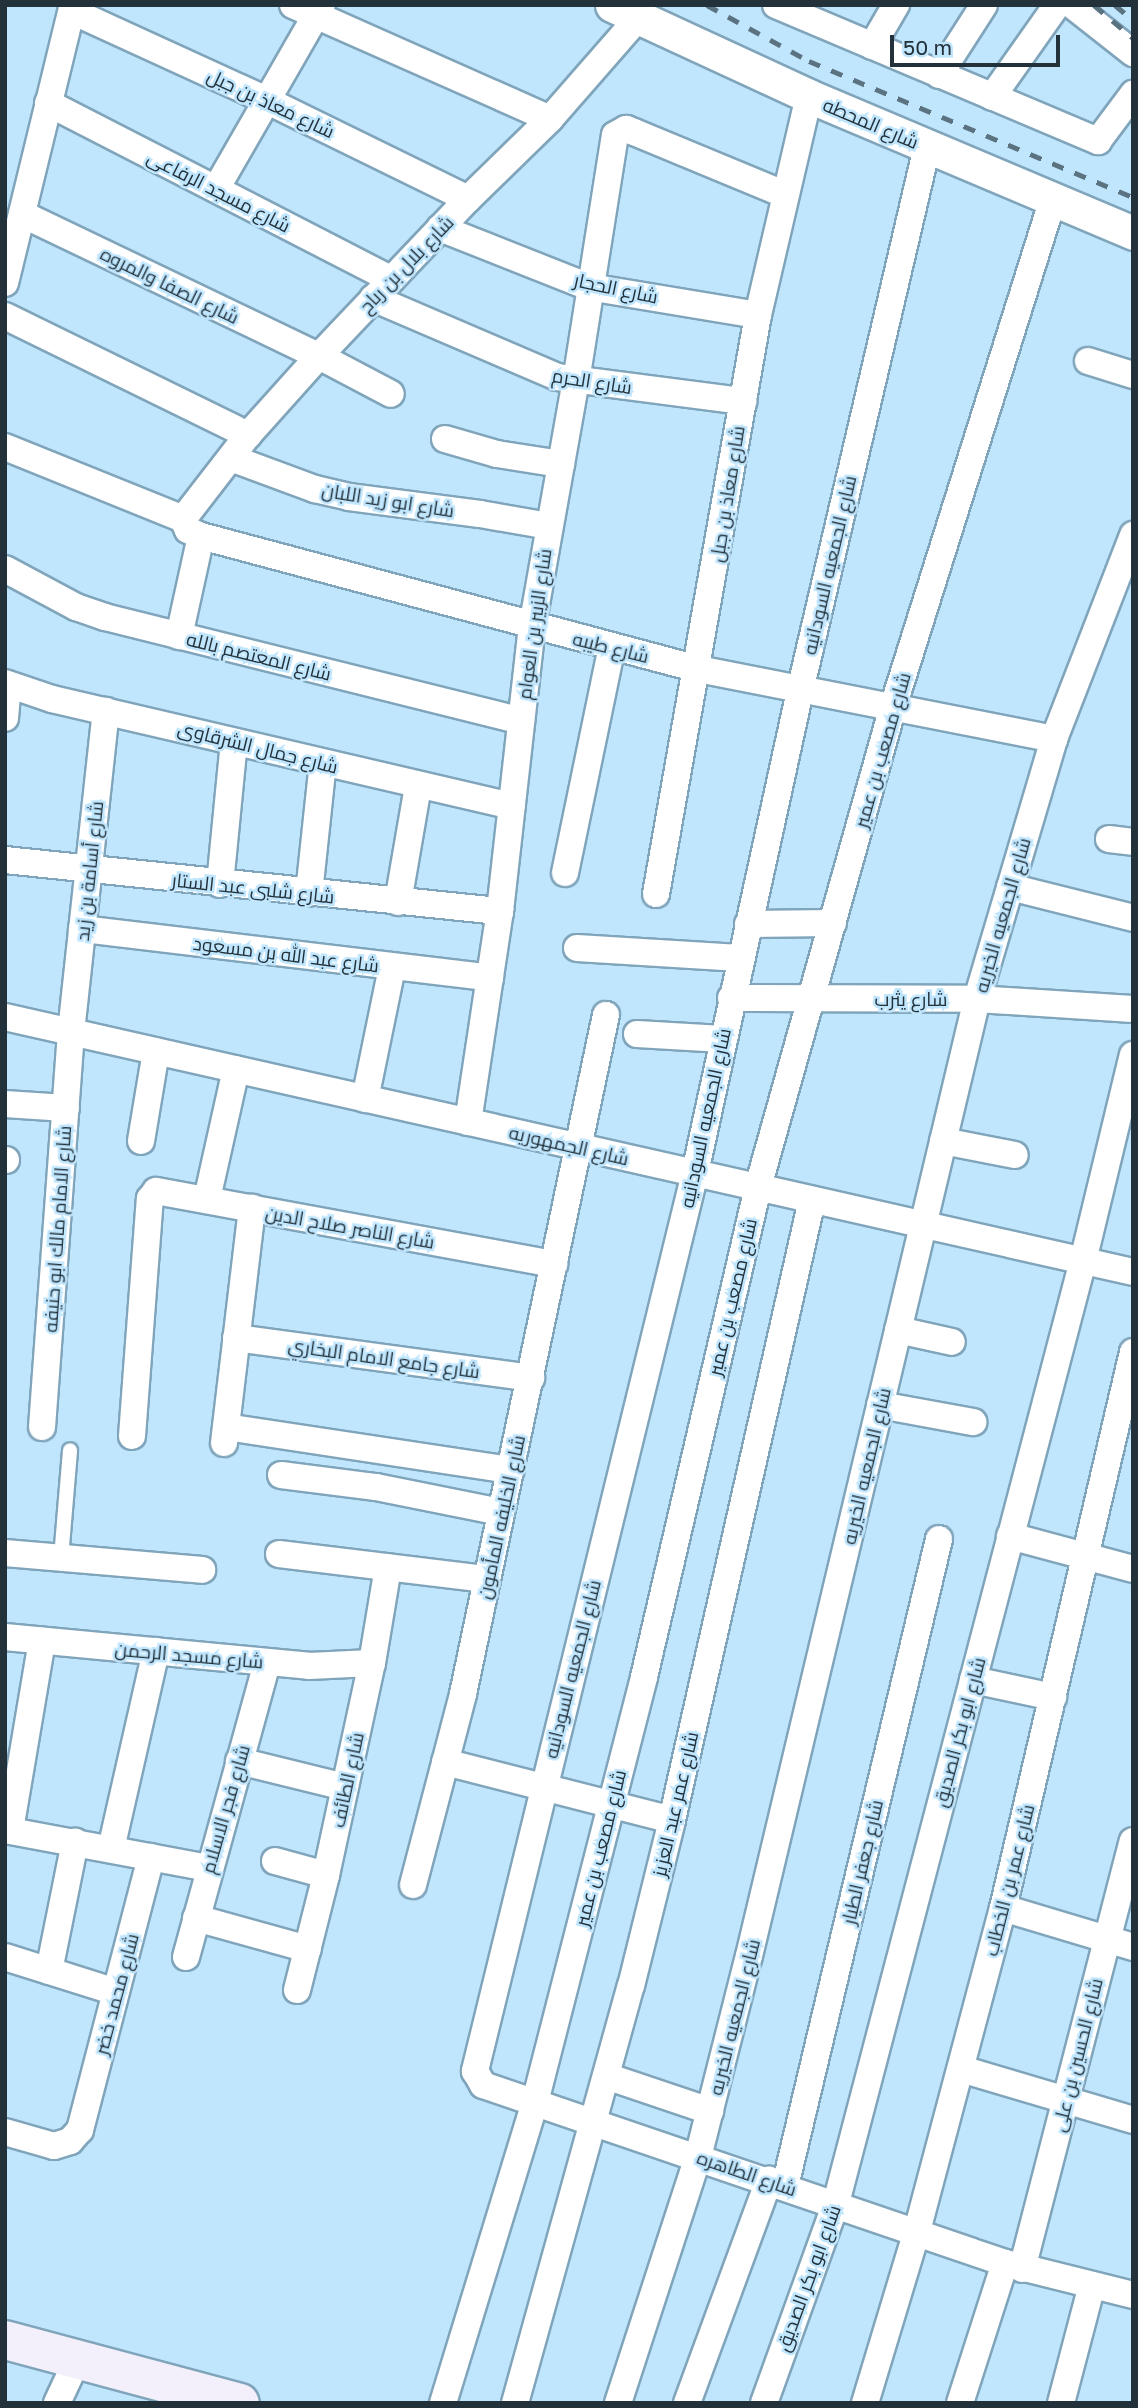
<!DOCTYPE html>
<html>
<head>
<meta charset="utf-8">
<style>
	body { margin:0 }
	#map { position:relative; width:1138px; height:2408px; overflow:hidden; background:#c0e6fe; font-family:"Golos Text",Cairo,sans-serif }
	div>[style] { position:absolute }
	.roads { filter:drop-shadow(2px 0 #80a5bb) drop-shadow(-2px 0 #80a5bb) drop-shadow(0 2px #80a5bb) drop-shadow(0 -2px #80a5bb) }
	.service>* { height:14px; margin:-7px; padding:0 7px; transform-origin:7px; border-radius:7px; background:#fff }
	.minor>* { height:26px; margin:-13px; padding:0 13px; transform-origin:13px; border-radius:13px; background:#fff }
	.tertiary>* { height:33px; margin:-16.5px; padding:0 16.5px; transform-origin:16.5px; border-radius:16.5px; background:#fff }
	.secondary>* { height:38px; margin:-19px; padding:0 19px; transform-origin:19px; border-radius:19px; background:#f3f0fc }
	.rail>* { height:5px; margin-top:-2.5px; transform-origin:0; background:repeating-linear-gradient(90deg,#5b7281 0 12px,transparent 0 24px) }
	span { translate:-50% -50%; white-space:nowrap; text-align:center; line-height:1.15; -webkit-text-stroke:5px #c0e6fe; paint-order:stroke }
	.street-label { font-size:19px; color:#22313a }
	.frame { position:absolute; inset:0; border:7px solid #22313a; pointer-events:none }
	.scale { position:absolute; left:890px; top:35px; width:170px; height:32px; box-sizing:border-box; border:4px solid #22313a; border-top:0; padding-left:9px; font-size:21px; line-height:24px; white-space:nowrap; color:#22313a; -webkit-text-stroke:5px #c0e6fe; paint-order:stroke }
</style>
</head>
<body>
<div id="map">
	<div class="roads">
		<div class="service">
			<i style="left:61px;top:1558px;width:108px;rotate:-85.2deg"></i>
		</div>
		<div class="minor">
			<i style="left:293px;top:5px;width:281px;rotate:23.9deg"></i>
			<i style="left:776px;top:5px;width:350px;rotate:22.9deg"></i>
			<i style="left:1098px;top:141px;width:59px;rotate:-53.3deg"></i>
			<i style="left:1072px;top:5px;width:78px;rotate:38.2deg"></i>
			<i style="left:72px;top:11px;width:213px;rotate:24.6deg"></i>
			<i style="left:266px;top:100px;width:225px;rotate:26.1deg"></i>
			<i style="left:872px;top:46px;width:48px;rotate:-59.7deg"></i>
			<i style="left:939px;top:75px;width:83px;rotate:-57.3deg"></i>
			<i style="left:992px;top:97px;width:113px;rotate:-54.8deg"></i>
			<i style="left:48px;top:103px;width:386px;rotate:27.2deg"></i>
			<i style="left:927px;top:147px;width:559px;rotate:103.14deg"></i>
			<i style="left:800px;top:691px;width:493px;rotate:102.3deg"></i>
			<i style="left:695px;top:1173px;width:925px;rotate:103.77deg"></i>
			<i style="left:475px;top:2071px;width:16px;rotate:60deg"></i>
			<i style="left:483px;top:2085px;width:552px;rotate:18.83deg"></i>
			<i style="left:1005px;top:2263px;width:132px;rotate:14deg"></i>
			<i style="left:216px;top:189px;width:212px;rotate:-60.1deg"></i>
			<i style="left:22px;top:214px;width:329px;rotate:25.6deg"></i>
			<i style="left:319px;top:356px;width:81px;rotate:27.8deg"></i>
			<i style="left:440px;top:228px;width:160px;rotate:21.6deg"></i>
			<i style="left:589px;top:287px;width:171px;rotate:9.4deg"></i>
			<i style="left:5px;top:283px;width:286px;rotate:-76.3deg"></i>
			<i style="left:373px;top:298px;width:200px;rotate:23.2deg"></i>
			<i style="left:557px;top:377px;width:188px;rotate:7.4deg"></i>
			<i style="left:5px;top:316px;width:271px;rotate:26.1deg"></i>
			<i style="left:1088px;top:361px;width:47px;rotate:17.3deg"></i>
			<i style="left:445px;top:439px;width:54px;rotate:16.1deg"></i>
			<i style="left:497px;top:454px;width:65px;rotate:8.9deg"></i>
			<i style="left:5px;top:447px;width:192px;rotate:22deg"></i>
			<i style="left:231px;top:458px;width:90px;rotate:20.3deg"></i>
			<i style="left:315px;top:489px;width:35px;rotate:13deg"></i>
			<i style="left:349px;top:497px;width:132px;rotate:7.4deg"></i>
			<i style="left:480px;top:514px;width:70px;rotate:9.9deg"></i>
			<i style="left:183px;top:519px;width:12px;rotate:66deg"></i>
			<i style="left:188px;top:530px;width:14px;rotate:25deg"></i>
			<i style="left:201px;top:536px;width:514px;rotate:14.98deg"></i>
			<i style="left:698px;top:669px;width:363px;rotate:11.1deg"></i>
			<i style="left:183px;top:519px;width:106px;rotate:-52.3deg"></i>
			<i style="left:248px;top:435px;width:106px;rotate:-48.1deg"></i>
			<i style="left:319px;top:356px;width:216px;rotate:-46.5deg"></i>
			<i style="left:468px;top:199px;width:115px;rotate:-44.3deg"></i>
			<i style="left:550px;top:119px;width:135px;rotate:-48.9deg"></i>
			<i style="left:5px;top:569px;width:81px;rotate:28.2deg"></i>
			<i style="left:76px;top:607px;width:31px;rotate:19deg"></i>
			<i style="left:105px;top:617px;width:429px;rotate:14deg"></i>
			<i style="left:179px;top:636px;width:102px;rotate:-77.6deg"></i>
			<i style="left:5px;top:683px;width:50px;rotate:18.8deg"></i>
			<i style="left:52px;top:699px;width:472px;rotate:13.1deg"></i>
			<i style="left:5px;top:718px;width:33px;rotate:-85deg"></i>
			<i style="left:1109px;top:839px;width:24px;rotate:7deg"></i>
			<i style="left:5px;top:860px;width:498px;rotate:5.9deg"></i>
			<i style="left:565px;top:873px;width:231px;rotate:-78.3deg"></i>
			<i style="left:220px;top:884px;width:143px;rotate:-84.4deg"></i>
			<i style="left:1010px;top:887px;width:127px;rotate:14.1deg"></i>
			<i style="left:309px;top:893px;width:131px;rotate:-83.9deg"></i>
			<i style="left:656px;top:894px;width:588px;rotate:-80.01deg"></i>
			<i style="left:758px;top:315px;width:225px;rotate:-76.9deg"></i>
			<i style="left:398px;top:902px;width:118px;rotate:-80.2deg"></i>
			<i style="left:748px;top:924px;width:85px;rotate:-0.7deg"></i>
			<i style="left:82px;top:929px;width:411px;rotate:6.8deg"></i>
			<i style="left:577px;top:948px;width:163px;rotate:3.5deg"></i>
			<i style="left:731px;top:998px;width:246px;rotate:0.2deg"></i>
			<i style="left:977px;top:999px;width:156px;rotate:3.7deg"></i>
			<i style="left:5px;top:1017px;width:1156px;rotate:12.74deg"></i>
			<i style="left:637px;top:1034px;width:86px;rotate:3.3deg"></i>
			<i style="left:365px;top:1099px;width:135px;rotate:-78.4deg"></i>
			<i style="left:5px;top:1104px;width:61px;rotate:3.8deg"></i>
			<i style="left:468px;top:1122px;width:213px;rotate:-81.4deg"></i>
			<i style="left:500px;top:911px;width:286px;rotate:-83.6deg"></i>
			<i style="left:532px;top:627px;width:250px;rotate:-79.9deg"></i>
			<i style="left:576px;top:381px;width:249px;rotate:-81deg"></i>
			<i style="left:615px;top:135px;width:13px;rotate:-29deg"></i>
			<i style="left:626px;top:129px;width:9px;rotate:21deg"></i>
			<i style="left:634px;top:132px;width:162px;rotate:22.5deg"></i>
			<i style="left:141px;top:1141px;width:91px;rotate:-80.5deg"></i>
			<i style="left:943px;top:1141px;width:73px;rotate:11deg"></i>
			<i style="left:5px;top:1160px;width:1px"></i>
			<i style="left:207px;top:1199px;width:133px;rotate:-77.4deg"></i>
			<i style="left:898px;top:1330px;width:55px;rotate:12.5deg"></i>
			<i style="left:236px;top:1338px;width:298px;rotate:7.7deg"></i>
			<i style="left:880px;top:1405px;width:95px;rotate:10.4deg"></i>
			<i style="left:42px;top:1427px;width:396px;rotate:-85.8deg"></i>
			<i style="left:71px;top:1032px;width:323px;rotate:-83.8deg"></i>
			<i style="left:226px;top:1427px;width:288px;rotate:8.6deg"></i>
			<i style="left:132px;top:1436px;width:238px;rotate:-85.7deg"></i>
			<i style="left:150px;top:1199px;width:10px;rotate:-53deg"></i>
			<i style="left:156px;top:1191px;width:405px;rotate:10.4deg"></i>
			<i style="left:224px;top:1443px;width:237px;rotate:-83.2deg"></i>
			<i style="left:281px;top:1475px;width:96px;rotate:7.2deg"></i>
			<i style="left:376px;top:1487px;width:127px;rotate:11.3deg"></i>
			<i style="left:1010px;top:1536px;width:127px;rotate:15deg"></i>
			<i style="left:5px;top:1553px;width:198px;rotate:4.9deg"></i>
			<i style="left:279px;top:1554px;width:209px;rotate:6.9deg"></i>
			<i style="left:5px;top:1637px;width:305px;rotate:5.4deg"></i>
			<i style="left:309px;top:1666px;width:63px;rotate:-2.7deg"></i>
			<i style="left:973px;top:1680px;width:82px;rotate:12deg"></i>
			<i style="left:239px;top:1761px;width:109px;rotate:13.8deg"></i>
			<i style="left:445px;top:1762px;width:234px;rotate:14.3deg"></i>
			<i style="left:5px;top:1830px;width:207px;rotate:10.6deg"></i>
			<i style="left:10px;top:1830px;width:192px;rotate:-80.4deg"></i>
			<i style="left:111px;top:1849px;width:203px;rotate:-77.2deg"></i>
			<i style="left:275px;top:1861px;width:53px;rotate:15.4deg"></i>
			<i style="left:413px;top:1885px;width:197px;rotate:-75.3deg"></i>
			<i style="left:463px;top:1694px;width:694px;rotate:-78.11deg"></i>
			<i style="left:1003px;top:1908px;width:136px;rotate:16.7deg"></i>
			<i style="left:196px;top:1918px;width:116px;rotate:15.5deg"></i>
			<i style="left:5px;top:1957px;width:116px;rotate:17.5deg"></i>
			<i style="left:186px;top:1957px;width:306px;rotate:-74.6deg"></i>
			<i style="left:49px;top:1971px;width:132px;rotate:-78.6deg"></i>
			<i style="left:297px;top:1990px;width:119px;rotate:-75.8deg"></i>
			<i style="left:326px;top:1875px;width:217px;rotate:-77.8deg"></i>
			<i style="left:372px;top:1663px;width:97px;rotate:-80.5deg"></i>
			<i style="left:961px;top:2069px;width:179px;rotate:16.5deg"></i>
			<i style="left:606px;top:2076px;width:110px;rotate:18.6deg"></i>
			<i style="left:5px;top:2132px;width:51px;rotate:15.9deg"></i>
			<i style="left:54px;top:2146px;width:17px;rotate:-17deg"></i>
			<i style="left:70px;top:2141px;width:15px;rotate:-48deg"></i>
			<i style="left:80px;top:2130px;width:282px;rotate:-75.4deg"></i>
			<i style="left:785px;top:2186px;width:665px;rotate:-76.61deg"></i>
			<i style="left:1022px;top:2269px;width:442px;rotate:-75.5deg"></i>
			<i style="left:57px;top:2403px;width:50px;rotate:-65deg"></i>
			<i style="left:443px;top:2403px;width:315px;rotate:-73deg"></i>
			<i style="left:535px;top:2102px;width:439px;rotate:-75.6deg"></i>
			<i style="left:644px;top:1677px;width:503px;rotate:-76.9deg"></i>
			<i style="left:758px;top:1187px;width:499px;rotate:-74.3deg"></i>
			<i style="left:893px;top:707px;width:533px;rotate:-72.52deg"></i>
			<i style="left:515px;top:2403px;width:433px;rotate:-74.5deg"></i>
			<i style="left:631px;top:1986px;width:171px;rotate:-76.1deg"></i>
			<i style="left:672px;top:1820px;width:636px;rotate:-77.28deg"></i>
			<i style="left:618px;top:2403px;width:259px;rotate:-72deg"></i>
			<i style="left:698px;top:2157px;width:207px;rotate:-75.8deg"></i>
			<i style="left:749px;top:1956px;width:984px;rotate:-76.6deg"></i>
			<i style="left:977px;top:999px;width:271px;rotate:-73.5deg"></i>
			<i style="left:1054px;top:739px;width:219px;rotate:-68.8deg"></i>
			<i style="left:687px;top:2403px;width:238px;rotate:-69.8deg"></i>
			<i style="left:764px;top:2403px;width:213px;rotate:-70.2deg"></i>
			<i style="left:836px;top:2203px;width:974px;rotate:-75.31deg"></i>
			<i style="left:1083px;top:1261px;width:212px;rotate:-76.4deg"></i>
			<i style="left:865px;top:2403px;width:180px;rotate:-73.2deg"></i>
			<i style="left:917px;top:2231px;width:334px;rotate:-75.1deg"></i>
			<i style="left:1003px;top:1908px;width:571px;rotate:-76.84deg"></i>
			<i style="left:960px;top:2403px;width:147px;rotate:-72.2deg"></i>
			<i style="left:1061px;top:2403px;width:122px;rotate:-75.3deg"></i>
		</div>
		<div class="tertiary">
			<i style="left:612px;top:5px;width:217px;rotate:24.8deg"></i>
			<i style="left:809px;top:96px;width:352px;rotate:22.9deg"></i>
		</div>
		<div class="secondary">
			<i style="left:5px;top:2340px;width:243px;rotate:15deg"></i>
		</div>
	</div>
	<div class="rail">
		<i style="left:707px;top:5px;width:116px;rotate:28.8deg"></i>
		<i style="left:809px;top:61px;width:351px;rotate:22.8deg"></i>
		<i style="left:1094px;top:5px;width:51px;rotate:40.2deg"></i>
		<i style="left:1115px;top:5px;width:23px;rotate:40deg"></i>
	</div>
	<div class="street-label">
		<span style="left:271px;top:103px;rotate:25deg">شارع معاذ بن جبل</span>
		<span style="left:871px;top:123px;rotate:23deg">شارع المحطه</span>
		<span style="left:219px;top:191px;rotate:27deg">شارع مسجد الرفاعى</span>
		<span style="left:406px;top:264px;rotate:-46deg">شارع بلال بن رباح</span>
		<span style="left:170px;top:285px;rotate:26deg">شارع الصفا والمروه</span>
		<span style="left:616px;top:288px;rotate:12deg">شارع الحجار</span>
		<span style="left:592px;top:381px;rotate:9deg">شارع الحرم</span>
		<span style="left:727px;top:494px;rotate:-81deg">شارع معاذ بن جبل</span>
		<span style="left:388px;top:500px;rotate:9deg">شارع ابو زيد اللبان</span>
		<span style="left:829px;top:565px;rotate:-77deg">شارع الجمعيه السودانيه</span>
		<span style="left:534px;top:624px;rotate:-82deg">شارع الزبير بن العوام</span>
		<span style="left:611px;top:647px;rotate:14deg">شارع طيبه</span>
		<span style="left:259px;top:656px;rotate:14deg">شارع المعتصم بالله</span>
		<span style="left:258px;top:747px;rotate:14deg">شارع جمال الشرقاوى</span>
		<span style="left:882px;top:750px;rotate:-74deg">شارع مصعب بن عمير</span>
		<span style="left:89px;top:871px;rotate:-84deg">شارع أسامة بن زيد</span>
		<span style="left:253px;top:888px;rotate:6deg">شارع شلبى عبد الستار</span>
		<span style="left:1002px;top:915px;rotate:-74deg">شارع الجمعيه الخيريه</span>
		<span style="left:286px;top:954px;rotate:7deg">شارع عبد الله بن مسعود</span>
		<span style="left:911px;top:999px">شارع يثرب</span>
		<span style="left:705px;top:1118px;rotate:-78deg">شارع الجمعيه السودانيه</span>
		<span style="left:569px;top:1145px;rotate:13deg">شارع الجمهوريه</span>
		<span style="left:350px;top:1227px;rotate:10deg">شارع الناصر صلاح الدين</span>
		<span style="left:57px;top:1229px;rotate:-86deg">شارع الامام مالك ابو حنيفه</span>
		<span style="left:732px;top:1297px;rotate:-77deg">شارع مصعب بن عمير</span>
		<span style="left:384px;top:1358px;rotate:8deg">شارع جامع الامام البخاري</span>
		<span style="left:866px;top:1466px;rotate:-77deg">شارع الجمعيه الخيريه</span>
		<span style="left:501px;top:1517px;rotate:-78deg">شارع الخليفه المأمون</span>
		<span style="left:189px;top:1655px;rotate:5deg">شارع مسجد الرحمن</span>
		<span style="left:572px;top:1669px;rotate:-76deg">شارع الجمعيه السودانيه</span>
		<span style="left:959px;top:1732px;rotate:-75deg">شارع ابو بكر الصديق</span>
		<span style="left:347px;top:1780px;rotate:-78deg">شارع الطائف</span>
		<span style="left:675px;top:1804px;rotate:-77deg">شارع عمر عبد العزيز</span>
		<span style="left:225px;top:1809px;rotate:-74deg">شارع فجر الاسلام</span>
		<span style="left:600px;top:1848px;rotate:-76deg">شارع مصعب بن عمير</span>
		<span style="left:862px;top:1862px;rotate:-77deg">شارع جعفر الطيار</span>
		<span style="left:1009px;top:1880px;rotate:-76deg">شارع عمر بن الخطاب</span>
		<span style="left:116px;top:1994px;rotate:-75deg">شارع محمد خضر</span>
		<span style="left:734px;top:2017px;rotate:-76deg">شارع الجمعيه الخيريه</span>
		<span style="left:1077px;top:2055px;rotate:-76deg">شارع الحسين بن على</span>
		<span style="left:747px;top:2173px;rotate:19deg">شارع الطاهره</span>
		<span style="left:808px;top:2278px;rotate:-70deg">شارع ابو بكر الصديق</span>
	</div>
	<div class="frame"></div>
	<div class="scale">50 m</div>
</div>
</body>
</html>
